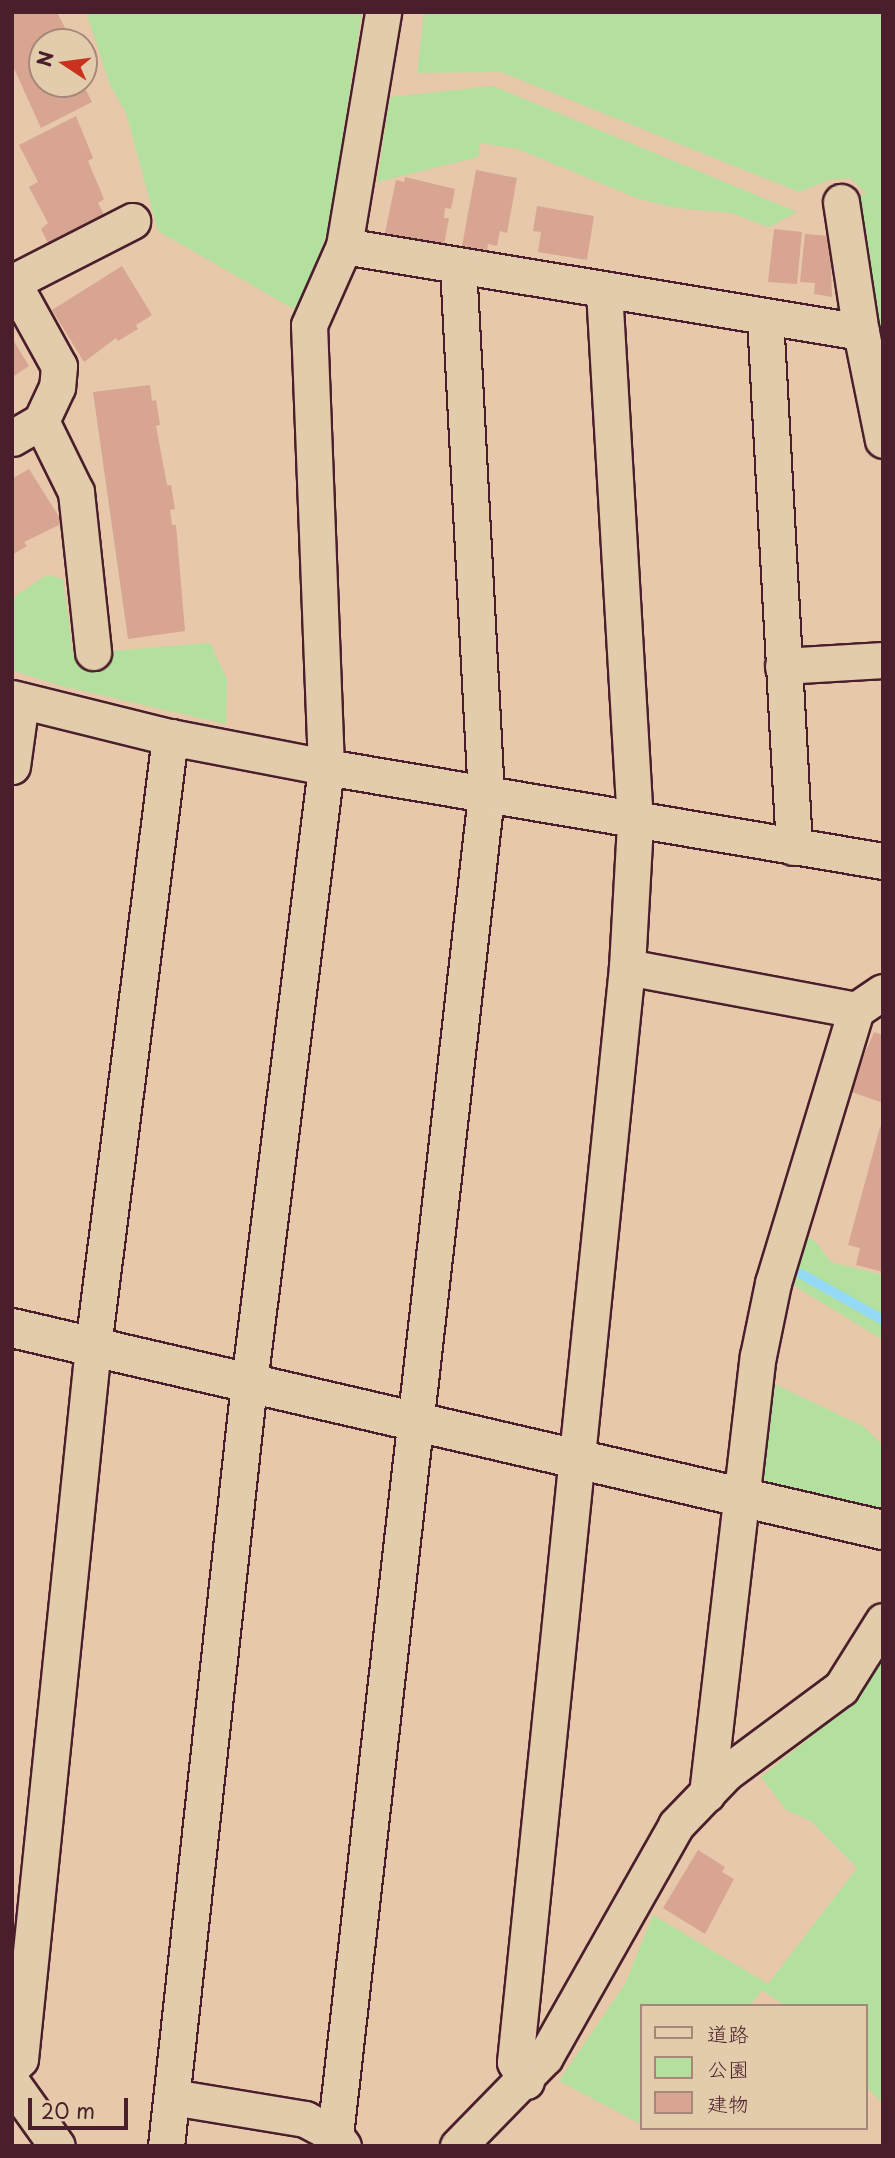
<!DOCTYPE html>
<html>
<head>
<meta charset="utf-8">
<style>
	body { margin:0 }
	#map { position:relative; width:895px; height:2158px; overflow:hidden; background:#e8c8aa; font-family:"Playpen Sans","Klee One",sans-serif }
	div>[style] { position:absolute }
	.green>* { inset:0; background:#b3e09e }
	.stream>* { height:10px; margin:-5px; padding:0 5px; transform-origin:5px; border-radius:5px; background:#94d9f6 }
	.building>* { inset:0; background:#d7a591 }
	.roads { filter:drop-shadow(2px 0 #4a1f2b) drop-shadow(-2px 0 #4a1f2b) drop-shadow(0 2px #4a1f2b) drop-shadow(0 -2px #4a1f2b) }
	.street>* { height:35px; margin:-17.5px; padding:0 17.5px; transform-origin:17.5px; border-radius:17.5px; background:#e3ccac }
	.secondary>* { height:38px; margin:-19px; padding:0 19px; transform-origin:19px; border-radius:19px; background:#e3ccac }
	span { translate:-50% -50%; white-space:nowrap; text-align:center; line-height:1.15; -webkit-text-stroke:7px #e3ccac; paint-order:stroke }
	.frame { position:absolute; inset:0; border:14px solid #4a1f2b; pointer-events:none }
	.legend { position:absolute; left:640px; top:2004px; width:228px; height:126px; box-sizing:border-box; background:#e3ccac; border:2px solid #a68778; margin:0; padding:9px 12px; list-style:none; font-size:21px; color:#4a1f2b }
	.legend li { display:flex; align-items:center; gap:14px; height:35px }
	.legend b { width:35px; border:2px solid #a68778 }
	.north { position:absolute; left:28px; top:28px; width:70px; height:70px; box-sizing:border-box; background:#e3ccac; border:2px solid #a68778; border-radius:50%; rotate:283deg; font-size:19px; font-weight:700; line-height:28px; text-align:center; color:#4a1f2b }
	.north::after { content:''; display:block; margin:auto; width:24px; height:32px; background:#c8321e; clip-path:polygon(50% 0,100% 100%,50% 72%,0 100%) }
	.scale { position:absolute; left:28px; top:2098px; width:100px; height:32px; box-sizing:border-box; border:4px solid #4a1f2b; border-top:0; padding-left:9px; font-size:21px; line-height:24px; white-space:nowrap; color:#4a1f2b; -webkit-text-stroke:5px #e3ccac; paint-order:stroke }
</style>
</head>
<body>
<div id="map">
	<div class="green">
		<i style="clip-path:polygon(86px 12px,362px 12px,328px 229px,299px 312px,158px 231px,126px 113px,110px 85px)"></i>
		<i style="clip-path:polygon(424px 12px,883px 12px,883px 380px,853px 195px,867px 194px,850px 178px,829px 180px,799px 192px,501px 72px,417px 73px)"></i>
		<i style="clip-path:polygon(493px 86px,626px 141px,797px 212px,769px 227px,731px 213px,677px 208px,639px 199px,518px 149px,480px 143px,478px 157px,377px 182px,390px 97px)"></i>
		<i style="clip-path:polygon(47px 575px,63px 579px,73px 654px,210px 643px,227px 679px,226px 724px,58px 685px,12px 670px,12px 598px)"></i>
		<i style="clip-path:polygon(802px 1236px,815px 1241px,831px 1262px,883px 1275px,883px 1317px,803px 1272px,800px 1277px,877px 1320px,883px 1325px,883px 1340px,788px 1282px)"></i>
		<i style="clip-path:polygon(768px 1381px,863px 1426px,883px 1445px,883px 1511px,768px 1485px,757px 1469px)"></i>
		<i style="clip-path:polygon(883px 1652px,883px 2103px,865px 2086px,865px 2006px,785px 2006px,762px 1990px,750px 2006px,641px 2006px,641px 2124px,559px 2081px,625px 1984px,653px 1915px,768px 1984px,857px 1868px,811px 1821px,786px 1810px,761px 1777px,825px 1725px,864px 1684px)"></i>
	</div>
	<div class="stream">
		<i style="left:801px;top:1274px;width:94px;rotate:29.3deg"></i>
	</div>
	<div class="building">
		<i style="clip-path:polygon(12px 12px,57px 12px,72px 42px,42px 42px,42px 84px,83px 84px,92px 102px,41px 128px,12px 64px)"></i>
		<i style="clip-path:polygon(76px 116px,93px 158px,88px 161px,104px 199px,98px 203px,107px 220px,51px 249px,41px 229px,48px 223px,29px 187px,38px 182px,19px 145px)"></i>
		<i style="clip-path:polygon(476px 170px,517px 178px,507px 233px,500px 231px,497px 246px,488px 244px,487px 250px,462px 246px)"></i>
		<i style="clip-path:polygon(405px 177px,455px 189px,451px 209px,445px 208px,444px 218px,449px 218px,444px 245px,385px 233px,396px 180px,404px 182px)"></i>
		<i style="clip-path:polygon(537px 206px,594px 216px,587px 260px,538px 252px,541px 232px,533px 231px)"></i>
		<i style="clip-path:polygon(774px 229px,802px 232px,797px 284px,768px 282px)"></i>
		<i style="clip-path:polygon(805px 234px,830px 236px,832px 297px,814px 294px,815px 283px,800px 282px)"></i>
		<i style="clip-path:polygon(122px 266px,152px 315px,136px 325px,138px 329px,118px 341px,116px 338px,84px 362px,52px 310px)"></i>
		<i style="clip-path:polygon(12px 338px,29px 366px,12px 377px)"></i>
		<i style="clip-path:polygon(150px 385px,152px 401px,156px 400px,160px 425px,156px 426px,167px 485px,171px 485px,175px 509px,170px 510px,172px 525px,176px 525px,185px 631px,128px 639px,93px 392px)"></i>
		<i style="clip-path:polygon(29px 469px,63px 523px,24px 542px,27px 546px,12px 555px,12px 479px)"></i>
		<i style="clip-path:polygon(874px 1032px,883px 1035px,883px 1103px,849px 1091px)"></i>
		<i style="clip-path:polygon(880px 1127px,883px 1128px,883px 1272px,856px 1265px,860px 1248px,848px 1245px)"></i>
		<i style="clip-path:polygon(698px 1850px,725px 1867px,722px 1872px,734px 1879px,705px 1934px,663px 1908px)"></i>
	</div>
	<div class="roads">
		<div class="street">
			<i style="left:841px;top:202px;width:132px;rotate:81.3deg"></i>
			<i style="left:344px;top:246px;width:524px;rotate:9.44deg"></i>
			<i style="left:861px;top:332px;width:110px;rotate:78.5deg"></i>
			<i style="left:12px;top:281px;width:97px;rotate:61.1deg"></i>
			<i style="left:59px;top:366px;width:21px;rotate:95deg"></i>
			<i style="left:57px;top:387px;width:38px;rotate:115deg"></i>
			<i style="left:41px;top:421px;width:79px;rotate:63.8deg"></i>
			<i style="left:76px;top:492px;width:161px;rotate:83.9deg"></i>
			<i style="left:13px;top:282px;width:134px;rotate:-27.1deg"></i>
			<i style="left:765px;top:317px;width:531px;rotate:86.87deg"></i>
			<i style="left:12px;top:438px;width:34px;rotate:-30deg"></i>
			<i style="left:783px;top:666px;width:100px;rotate:-3.4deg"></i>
			<i style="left:12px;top:698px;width:163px;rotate:13.9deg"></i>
			<i style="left:170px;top:737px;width:159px;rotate:10.9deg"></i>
			<i style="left:326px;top:767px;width:565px;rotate:9.58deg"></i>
			<i style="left:12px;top:766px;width:66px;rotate:-82.1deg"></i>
			<i style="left:627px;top:967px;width:233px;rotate:10.6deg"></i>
			<i style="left:707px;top:1794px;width:441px;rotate:-83.4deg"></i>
			<i style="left:758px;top:1356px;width:75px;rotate:-78.4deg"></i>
			<i style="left:773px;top:1283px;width:285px;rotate:-73.1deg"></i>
			<i style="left:856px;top:1010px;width:32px;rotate:-34deg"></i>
			<i style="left:12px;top:2067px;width:11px;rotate:-45deg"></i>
			<i style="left:20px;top:2059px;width:717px;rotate:-84.15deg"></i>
			<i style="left:93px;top:1346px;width:614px;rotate:-82.79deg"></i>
			<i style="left:526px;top:2081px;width:22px;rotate:-120deg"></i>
			<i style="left:515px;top:2062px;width:1101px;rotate:-84.16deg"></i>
			<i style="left:627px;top:967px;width:144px;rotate:-86.8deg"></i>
			<i style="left:635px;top:823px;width:534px;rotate:-93.33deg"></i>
			<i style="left:12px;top:2083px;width:77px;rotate:54.5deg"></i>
			<i style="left:172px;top:2097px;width:135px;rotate:9.4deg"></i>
			<i style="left:305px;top:2119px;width:34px;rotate:28deg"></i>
			<i style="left:166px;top:2146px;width:768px;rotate:-83.79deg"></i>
			<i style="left:249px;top:1383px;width:621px;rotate:-82.87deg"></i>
			<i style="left:326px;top:767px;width:442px;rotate:-92.2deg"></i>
			<i style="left:309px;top:325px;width:86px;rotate:-66.1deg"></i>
			<i style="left:344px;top:246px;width:237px;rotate:-80.5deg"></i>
			<i style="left:343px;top:2146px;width:14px;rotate:-126deg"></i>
			<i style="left:335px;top:2135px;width:1347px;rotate:-83.57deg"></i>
			<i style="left:486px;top:796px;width:531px;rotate:-93.02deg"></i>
			<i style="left:458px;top:2146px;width:124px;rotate:-45.7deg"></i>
			<i style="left:545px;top:2057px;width:266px;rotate:-60.5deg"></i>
			<i style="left:676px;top:1825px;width:72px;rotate:-46.1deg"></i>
			<i style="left:726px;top:1773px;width:143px;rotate:-36.5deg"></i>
			<i style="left:841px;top:1688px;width:79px;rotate:-57.9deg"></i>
		</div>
		<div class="secondary">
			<i style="left:12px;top:1328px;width:894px;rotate:13.06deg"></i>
		</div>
	</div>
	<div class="frame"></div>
	<ul class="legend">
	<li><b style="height:9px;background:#e3ccac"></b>道路</li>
	<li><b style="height:19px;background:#b3e09e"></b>公園</li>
	<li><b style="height:19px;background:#d7a591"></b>建物</li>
	</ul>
	<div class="north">N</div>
	<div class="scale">20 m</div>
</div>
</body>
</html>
